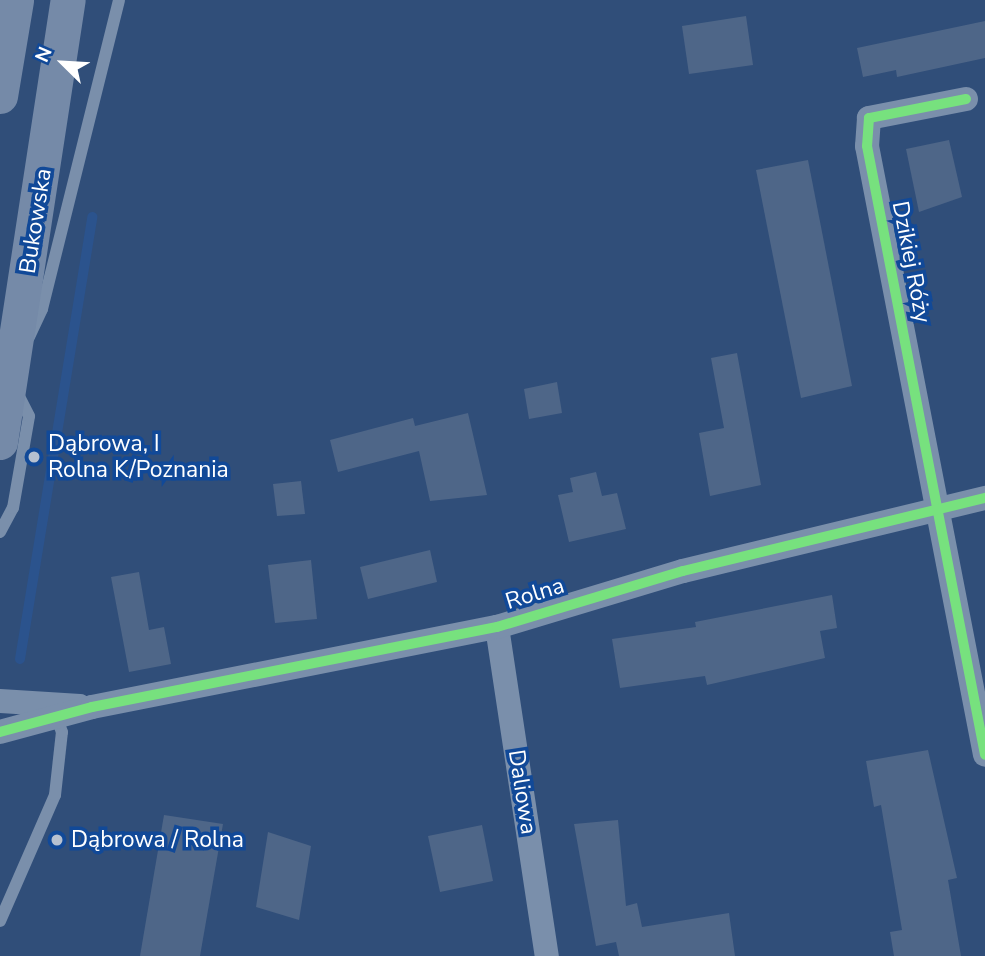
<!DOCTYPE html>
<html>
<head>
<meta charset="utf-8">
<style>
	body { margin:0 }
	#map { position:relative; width:985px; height:956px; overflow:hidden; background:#304e79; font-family:"Nunito Sans",sans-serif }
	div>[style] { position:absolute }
	.stream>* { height:10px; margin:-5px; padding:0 5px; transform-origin:5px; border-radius:5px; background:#2b538d }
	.building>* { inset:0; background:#4e6688 }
	.lane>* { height:12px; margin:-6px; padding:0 6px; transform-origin:6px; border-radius:6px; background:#7a8fab }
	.street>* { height:24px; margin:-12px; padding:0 12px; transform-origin:12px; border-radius:12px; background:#7a8fab }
	.secondary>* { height:35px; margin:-17.5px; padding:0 17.5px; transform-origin:17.5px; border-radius:17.5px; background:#758aa8 }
	.cycleway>* { height:10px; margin:-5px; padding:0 5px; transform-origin:5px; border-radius:5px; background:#77e17e }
	.dots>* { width:19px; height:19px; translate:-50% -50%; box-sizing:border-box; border:4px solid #114998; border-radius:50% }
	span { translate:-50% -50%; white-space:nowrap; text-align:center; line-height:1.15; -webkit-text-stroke:7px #114998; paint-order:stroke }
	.street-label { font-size:23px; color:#fff }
	.poi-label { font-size:23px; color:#fff }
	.left { translate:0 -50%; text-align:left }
	.north { position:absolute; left:28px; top:28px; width:70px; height:70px; -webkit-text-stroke:5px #114998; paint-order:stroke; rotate:294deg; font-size:19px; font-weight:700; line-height:28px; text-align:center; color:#fff }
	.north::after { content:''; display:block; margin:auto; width:24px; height:32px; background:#fff; clip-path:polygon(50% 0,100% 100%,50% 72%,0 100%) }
</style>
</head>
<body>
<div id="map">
	<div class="stream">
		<i style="left:20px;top:659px;width:448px;rotate:-80.7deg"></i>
	</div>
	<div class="building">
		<i style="clip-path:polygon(746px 16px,753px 65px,689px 74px,682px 26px)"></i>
		<i style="clip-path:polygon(985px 21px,985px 58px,897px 77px,896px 70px,863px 77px,857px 48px)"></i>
		<i style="clip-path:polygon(949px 140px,962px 197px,919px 212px,906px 149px)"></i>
		<i style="clip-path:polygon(808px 160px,852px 386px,801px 398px,756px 170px)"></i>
		<i style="clip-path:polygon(737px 353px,761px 485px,710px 496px,699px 433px,724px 428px,711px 358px)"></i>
		<i style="clip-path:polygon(557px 382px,562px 413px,529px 419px,524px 389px)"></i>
		<i style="clip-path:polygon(468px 413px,487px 495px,430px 501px,419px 451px,338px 472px,330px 440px,413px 418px,415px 426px)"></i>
		<i style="clip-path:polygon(596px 472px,602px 496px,617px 493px,626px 529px,569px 542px,558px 495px,573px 492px,570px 478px)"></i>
		<i style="clip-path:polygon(301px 481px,305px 514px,277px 516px,273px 484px)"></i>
		<i style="clip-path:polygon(430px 550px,437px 582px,368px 599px,360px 567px)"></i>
		<i style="clip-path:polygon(311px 560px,317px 619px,275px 623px,268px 565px)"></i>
		<i style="clip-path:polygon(139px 572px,149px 630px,164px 627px,171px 664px,129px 672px,111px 577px)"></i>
		<i style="clip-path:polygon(832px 595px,837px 628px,820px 631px,825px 658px,707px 685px,705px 676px,620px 688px,612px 639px,696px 627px,695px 622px)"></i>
		<i style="clip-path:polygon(928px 750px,957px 878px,948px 880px,961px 956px,894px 956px,890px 932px,902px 930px,881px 805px,874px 807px,866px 761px)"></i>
		<i style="clip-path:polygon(164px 815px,223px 824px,200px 956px,140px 956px)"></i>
		<i style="clip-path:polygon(618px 820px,626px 906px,637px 903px,642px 927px,729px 913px,735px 956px,619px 956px,616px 942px,596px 946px,574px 824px)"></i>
		<i style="clip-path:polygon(482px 825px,493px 881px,440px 892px,428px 836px)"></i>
		<i style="clip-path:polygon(268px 832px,311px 846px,299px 920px,256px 907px)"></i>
	</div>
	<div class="lane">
		<i style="left:29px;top:337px;width:31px;rotate:-65deg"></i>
		<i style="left:42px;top:309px;width:318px;rotate:-76deg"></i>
		<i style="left:0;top:532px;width:27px;rotate:-62deg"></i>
		<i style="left:13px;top:508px;width:93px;rotate:-80.1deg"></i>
		<i style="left:29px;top:416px;width:27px;rotate:-117deg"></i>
		<i style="left:0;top:921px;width:137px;rotate:-66.4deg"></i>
		<i style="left:55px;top:795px;width:63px;rotate:-83.7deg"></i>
		<i style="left:62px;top:732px;width:19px;rotate:-111deg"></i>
	</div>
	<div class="street">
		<i style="left:966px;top:99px;width:99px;rotate:168.9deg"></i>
		<i style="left:869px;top:118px;width:28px;rotate:94deg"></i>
		<i style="left:867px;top:146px;width:620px;rotate:79.03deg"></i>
		<i style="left:497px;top:627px;width:333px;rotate:81.4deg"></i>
		<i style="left:0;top:701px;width:80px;rotate:3.6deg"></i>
		<i style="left:0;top:732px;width:95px;rotate:-15.2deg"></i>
		<i style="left:92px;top:707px;width:413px;rotate:-11.2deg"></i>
		<i style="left:497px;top:627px;width:194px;rotate:-16.8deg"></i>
		<i style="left:683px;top:571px;width:311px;rotate:-13.6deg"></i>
	</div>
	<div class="secondary">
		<i style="left:0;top:96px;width:97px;rotate:-80.5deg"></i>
		<i style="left:0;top:442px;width:447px;rotate:-81.3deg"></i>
	</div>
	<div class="cycleway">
		<i style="left:966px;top:99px;width:99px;rotate:168.9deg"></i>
		<i style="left:869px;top:118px;width:28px;rotate:94deg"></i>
		<i style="left:867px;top:146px;width:620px;rotate:79.03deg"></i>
		<i style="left:0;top:732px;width:95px;rotate:-15.2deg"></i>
		<i style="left:92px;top:707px;width:413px;rotate:-11.2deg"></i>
		<i style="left:497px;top:627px;width:194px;rotate:-16.8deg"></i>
		<i style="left:683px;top:571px;width:311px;rotate:-13.6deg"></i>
	</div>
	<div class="dots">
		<i style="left:34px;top:457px;background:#b7c1d0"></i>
		<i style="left:57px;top:840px;background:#b7c1d0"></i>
	</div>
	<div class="street-label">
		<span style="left:36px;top:221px;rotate:-81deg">Bukowska</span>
		<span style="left:911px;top:262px;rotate:79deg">Dzikiej Róży</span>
		<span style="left:535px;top:594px;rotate:-17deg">Rolna</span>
		<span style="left:522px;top:792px;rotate:81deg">Daliowa</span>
	</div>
	<div class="poi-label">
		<span class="left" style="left:48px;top:457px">Dąbrowa, I<br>Rolna K/Poznania</span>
		<span class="left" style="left:71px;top:840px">Dąbrowa / Rolna</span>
	</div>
	<div class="north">N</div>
</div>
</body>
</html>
